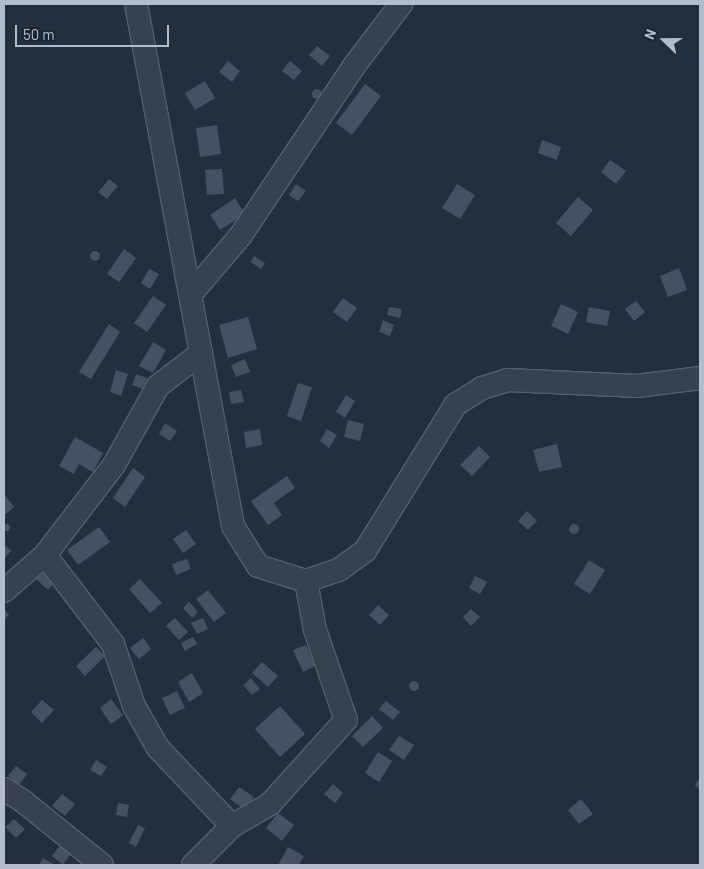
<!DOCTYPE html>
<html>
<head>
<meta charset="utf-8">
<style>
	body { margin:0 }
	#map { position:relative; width:704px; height:869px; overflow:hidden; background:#242f3e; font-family:Barlow,sans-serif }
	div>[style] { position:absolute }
	.building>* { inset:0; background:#455162 }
	.round { border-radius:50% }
	.roads { filter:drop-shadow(1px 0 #565f6c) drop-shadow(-1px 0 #565f6c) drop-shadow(0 1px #565f6c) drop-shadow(0 -1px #565f6c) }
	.minor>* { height:22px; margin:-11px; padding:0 11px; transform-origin:11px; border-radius:11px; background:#38414e }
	span { translate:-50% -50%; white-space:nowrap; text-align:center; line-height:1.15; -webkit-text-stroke:4px #1d2633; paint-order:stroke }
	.frame { position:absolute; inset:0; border:5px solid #b4bcc9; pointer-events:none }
	.north { position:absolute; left:639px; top:15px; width:50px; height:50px; -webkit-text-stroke:4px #1d2633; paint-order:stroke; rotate:292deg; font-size:14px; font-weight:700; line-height:20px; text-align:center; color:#b4bcc9 }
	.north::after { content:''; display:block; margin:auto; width:18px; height:22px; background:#b4bcc9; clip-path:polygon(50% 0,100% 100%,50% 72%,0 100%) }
	.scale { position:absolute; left:15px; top:25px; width:154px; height:22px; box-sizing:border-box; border:2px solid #b4bcc9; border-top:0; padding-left:6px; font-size:15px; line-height:18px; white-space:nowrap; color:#b4bcc9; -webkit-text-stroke:4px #1d2633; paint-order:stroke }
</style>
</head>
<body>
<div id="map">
	<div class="building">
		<i style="clip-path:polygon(317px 46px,330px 56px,322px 66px,309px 55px)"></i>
		<i style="clip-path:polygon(228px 61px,240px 71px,232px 82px,219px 72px)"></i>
		<i style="clip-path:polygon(290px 61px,302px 71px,294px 80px,282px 71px)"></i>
		<i style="clip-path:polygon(205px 81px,215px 98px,195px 110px,185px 93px)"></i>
		<i style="clip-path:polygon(365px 84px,381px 96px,352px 135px,336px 123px)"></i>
		<i class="round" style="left:312px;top:89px;width:10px;height:10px"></i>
		<i style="clip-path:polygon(217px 125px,221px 154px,200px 157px,196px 128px)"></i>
		<i style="clip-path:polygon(542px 140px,561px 147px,557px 160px,538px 153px)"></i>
		<i style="clip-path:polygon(610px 160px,626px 171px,616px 184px,601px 172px)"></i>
		<i style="clip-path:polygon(222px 169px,224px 194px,207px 195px,205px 170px)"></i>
		<i style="clip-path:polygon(109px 179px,118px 186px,107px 199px,98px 192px)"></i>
		<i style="clip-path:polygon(296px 184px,306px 191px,298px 201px,289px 195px)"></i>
		<i style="clip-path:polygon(457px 184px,475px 195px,460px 219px,442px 208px)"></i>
		<i style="clip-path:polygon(578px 197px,593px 210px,571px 236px,556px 223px)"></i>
		<i style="clip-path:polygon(235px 198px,245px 214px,220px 230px,210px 215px)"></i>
		<i style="clip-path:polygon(124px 249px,136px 258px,119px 282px,107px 274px)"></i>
		<i class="round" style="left:90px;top:251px;width:10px;height:10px"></i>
		<i style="clip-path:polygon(254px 256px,265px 263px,261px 269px,251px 262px)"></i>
		<i style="clip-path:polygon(679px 268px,687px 290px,668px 297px,660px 276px)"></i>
		<i style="clip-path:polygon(149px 269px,159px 274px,150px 289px,141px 283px)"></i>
		<i style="clip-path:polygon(153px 296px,166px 305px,147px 332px,134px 323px)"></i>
		<i style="clip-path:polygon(343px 298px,357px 308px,347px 322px,333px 312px)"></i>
		<i style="clip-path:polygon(636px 301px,645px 312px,634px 321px,625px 309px)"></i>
		<i style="clip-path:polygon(561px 304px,578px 312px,568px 334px,551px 326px)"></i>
		<i style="clip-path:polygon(389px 307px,402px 309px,400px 318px,387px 315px)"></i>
		<i style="clip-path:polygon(589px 307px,610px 311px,607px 326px,586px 322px)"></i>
		<i style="clip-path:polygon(248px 317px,257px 349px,228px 358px,219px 325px)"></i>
		<i style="clip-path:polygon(383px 320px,394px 325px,390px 336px,379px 332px)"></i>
		<i style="clip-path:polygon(109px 324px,120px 332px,91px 379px,79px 372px)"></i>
		<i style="clip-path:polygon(153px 342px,166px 350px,153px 373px,139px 366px)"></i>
		<i style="clip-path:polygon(245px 359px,250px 372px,236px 377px,231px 365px)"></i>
		<i style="clip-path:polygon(116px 370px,128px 374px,121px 396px,110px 392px)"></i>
		<i style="clip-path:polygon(136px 374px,147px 378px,143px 389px,132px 385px)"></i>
		<i style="clip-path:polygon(298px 383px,312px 387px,301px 421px,287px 416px)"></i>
		<i style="clip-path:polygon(241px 390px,244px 402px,231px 404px,229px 392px)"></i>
		<i style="clip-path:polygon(346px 395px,355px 401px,345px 418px,336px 412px)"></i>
		<i style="clip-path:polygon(348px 420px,364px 424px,360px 441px,344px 437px)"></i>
		<i style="clip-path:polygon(165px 423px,177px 431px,170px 441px,159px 434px)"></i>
		<i style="clip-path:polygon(260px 429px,262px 445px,246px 448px,244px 432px)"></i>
		<i style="clip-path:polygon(327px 429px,337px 435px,329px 448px,320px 441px)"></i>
		<i style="clip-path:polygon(75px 437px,103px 453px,93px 472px,79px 464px,74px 474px,59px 466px)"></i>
		<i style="clip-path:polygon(557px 444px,562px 467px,539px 472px,533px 450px)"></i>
		<i style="clip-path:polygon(479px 446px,490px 457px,472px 476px,460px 465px)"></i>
		<i style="clip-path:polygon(133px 468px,145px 477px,125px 507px,113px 498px)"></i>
		<i style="clip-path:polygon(287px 476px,295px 488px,274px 503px,282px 515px,268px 525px,251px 501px)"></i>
		<i style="clip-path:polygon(4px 494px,14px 507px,4px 516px)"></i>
		<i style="clip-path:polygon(527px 511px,537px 521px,528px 530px,518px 521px)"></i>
		<i class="round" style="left:2.5px;top:523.5px;width:7px;height:7px"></i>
		<i class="round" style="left:569px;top:524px;width:10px;height:10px"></i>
		<i style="clip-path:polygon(99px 527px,110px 542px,78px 565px,67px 550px)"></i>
		<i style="clip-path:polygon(186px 530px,196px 544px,183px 553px,173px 539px)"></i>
		<i style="clip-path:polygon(4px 544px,11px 551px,4px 559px)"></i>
		<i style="clip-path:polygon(187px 559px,191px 569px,176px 575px,172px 564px)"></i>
		<i style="clip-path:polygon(589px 560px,605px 570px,590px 594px,574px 584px)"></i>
		<i style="clip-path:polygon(45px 569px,57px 580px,48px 590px,36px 579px)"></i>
		<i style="clip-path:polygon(475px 576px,487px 582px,480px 594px,469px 588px)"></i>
		<i style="clip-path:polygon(140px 579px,162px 603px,150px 613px,129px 589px)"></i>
		<i style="clip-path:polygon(208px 590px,226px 613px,214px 622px,196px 599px)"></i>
		<i style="clip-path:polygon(189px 602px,198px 612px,192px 618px,183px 608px)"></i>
		<i style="clip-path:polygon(378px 605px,389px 615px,380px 625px,369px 615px)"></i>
		<i style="clip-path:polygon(4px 609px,9px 615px,4px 621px)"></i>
		<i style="clip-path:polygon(471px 609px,480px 617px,471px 626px,463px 617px)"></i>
		<i style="clip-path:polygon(175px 618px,188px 632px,179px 640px,166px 626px)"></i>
		<i style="clip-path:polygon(203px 618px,208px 629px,197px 634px,191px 623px)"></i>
		<i style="clip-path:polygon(193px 637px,197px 644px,185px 651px,181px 643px)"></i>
		<i style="clip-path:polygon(143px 638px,151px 649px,139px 659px,130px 648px)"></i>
		<i style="clip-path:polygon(306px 645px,315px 666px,303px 672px,293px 650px)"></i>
		<i style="clip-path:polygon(96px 647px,105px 656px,85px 676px,76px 666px)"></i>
		<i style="clip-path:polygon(262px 662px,278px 676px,268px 687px,252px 673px)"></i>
		<i style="clip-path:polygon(192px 673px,203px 693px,189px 702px,178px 682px)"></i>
		<i style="clip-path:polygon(251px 678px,260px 689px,252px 695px,243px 685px)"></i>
		<i class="round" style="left:409px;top:681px;width:10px;height:10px"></i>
		<i style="clip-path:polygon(177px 691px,185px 708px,170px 715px,162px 698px)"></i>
		<i style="clip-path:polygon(111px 699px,123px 715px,111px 724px,100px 708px)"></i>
		<i style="clip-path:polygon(42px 700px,54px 710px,42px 723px,31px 712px)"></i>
		<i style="clip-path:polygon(386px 701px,400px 712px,393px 720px,379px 709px)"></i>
		<i style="clip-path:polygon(280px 706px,305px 734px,280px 757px,255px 729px)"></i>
		<i style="clip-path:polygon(372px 716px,383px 728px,363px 747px,352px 736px)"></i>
		<i style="clip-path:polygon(399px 736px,414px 745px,404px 760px,389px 750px)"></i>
		<i style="clip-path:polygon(378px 752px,392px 761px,379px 782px,365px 773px)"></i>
		<i style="clip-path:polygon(96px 760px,107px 767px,101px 776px,90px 770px)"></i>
		<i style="clip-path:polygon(16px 766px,27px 774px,19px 785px,8px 776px)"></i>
		<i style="clip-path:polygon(700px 778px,700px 790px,695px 785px)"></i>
		<i style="clip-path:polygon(333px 784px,343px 793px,335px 803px,324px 794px)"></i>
		<i style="clip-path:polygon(239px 787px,254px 797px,245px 810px,230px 799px)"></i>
		<i style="clip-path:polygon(62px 794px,75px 804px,65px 816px,52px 806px)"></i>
		<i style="clip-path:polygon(581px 799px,593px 814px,579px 824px,568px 810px)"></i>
		<i style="clip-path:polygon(118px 803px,129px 805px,127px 817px,116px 815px)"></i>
		<i style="clip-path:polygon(278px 813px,294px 825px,282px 841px,266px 828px)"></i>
		<i style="clip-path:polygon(14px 819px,25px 829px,16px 838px,5px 827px)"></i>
		<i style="clip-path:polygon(138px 825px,145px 828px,136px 847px,129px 843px)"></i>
		<i style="clip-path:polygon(60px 845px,71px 854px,63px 865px,52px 856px)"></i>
		<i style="clip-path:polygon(288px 847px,304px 856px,299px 865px,278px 865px)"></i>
		<i style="clip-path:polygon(43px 858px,55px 865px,39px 865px)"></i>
	</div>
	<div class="roads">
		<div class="minor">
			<i style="left:136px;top:4px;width:531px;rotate:79.47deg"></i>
			<i style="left:233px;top:526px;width:47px;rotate:58deg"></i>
			<i style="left:258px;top:566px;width:50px;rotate:17.4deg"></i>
			<i style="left:306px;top:581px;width:36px;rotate:-19deg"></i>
			<i style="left:340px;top:569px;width:31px;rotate:-36deg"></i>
			<i style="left:365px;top:551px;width:172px;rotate:-58.3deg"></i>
			<i style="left:455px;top:405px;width:32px;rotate:-32deg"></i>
			<i style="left:482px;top:388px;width:27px;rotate:-17deg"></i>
			<i style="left:508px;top:380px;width:129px;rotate:2.7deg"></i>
			<i style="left:637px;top:386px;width:64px;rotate:-7.2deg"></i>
			<i style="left:190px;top:295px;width:79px;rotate:-49.6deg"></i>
			<i style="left:241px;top:235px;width:203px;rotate:-56.2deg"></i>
			<i style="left:354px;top:66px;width:78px;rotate:-52.8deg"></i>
			<i style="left:45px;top:555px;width:112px;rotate:52.6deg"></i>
			<i style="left:113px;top:644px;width:65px;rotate:71.3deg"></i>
			<i style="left:134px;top:706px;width:48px;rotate:60.3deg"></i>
			<i style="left:158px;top:748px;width:108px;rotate:46.5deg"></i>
			<i style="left:4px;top:591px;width:55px;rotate:-41.3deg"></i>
			<i style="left:45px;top:555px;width:113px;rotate:-52.5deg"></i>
			<i style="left:114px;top:465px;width:90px;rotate:-60.9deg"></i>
			<i style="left:158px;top:386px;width:54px;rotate:-37.5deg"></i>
			<i style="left:4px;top:789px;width:24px;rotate:33deg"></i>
			<i style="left:24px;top:802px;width:100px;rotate:38.9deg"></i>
			<i style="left:193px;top:865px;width:55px;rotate:-45deg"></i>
			<i style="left:232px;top:826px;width:44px;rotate:-30.1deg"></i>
			<i style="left:270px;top:804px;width:113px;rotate:-47.9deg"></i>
			<i style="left:346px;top:720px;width:95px;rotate:-109deg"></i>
			<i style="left:315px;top:630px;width:50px;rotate:-100.4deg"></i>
		</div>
	</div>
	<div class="frame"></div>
	<div class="north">N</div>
	<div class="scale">50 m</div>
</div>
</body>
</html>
